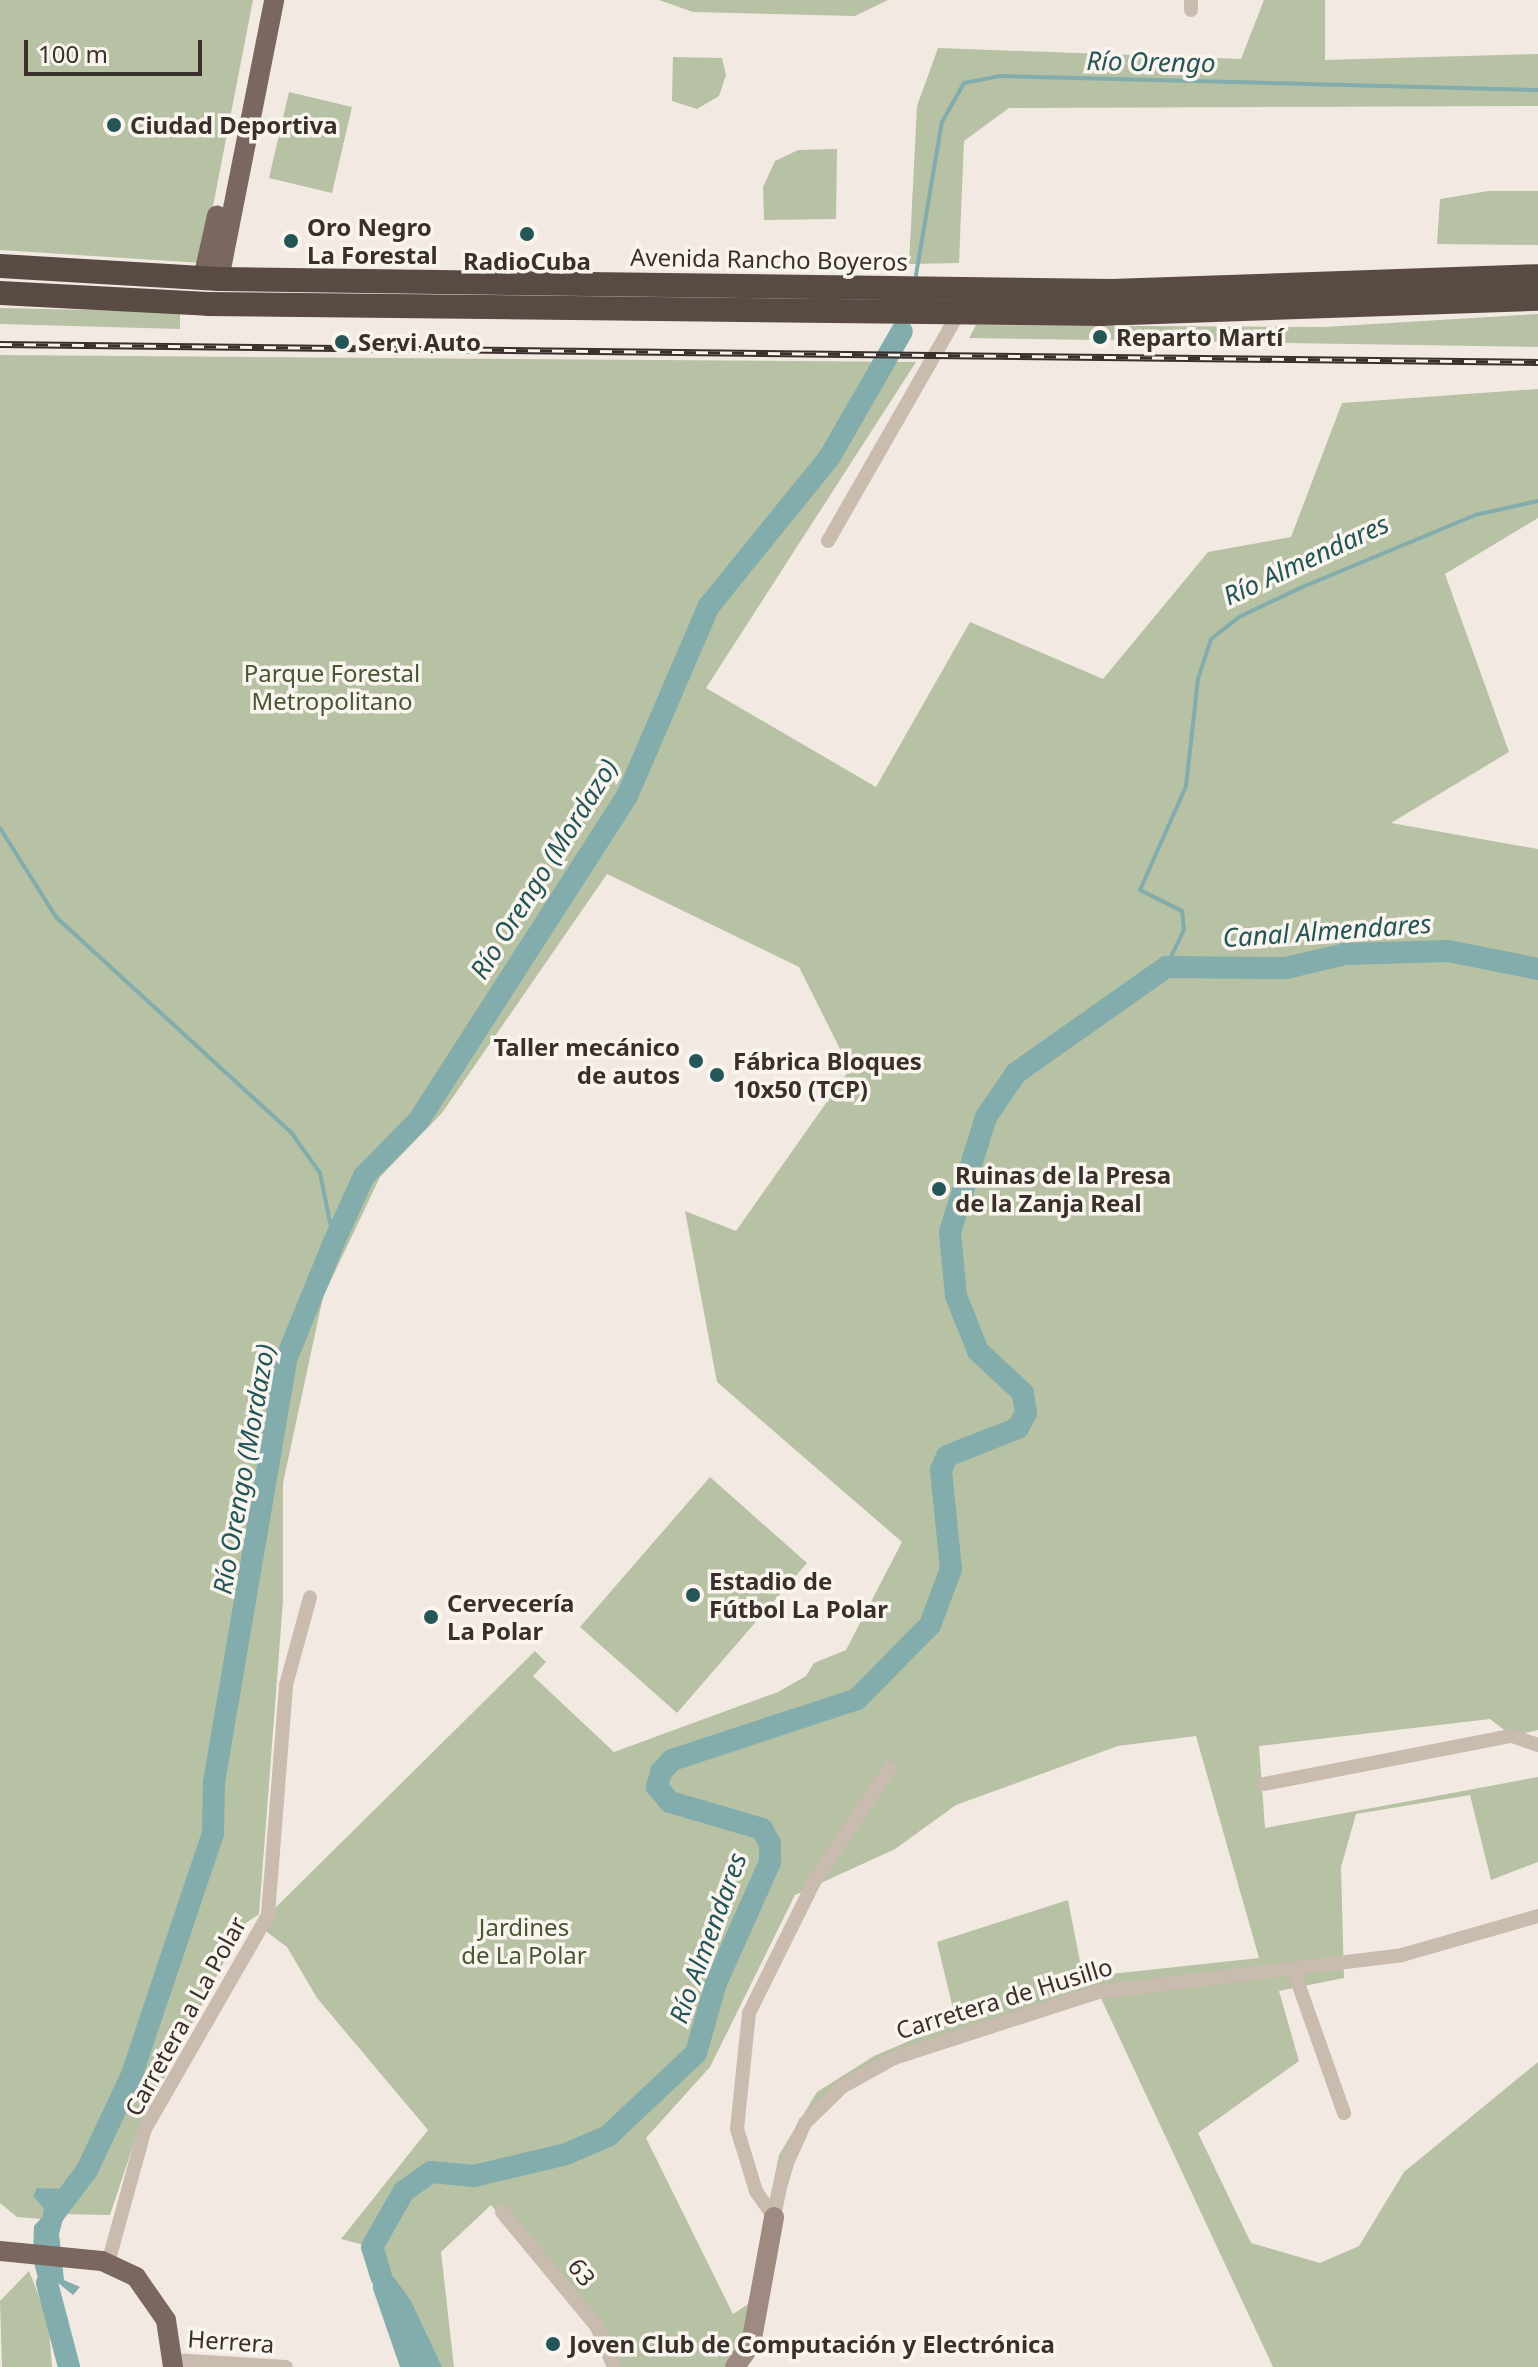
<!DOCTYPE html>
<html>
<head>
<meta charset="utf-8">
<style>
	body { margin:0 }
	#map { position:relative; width:1538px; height:2367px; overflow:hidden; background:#f2eae2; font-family:"Noto Sans",sans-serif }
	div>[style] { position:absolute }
	.green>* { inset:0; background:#b7c1a3 }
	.water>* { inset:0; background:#83acad }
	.stream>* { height:4px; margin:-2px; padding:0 2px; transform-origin:2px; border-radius:2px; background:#83acad }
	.river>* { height:22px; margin:-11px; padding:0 11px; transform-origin:11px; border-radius:11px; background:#83acad }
	.street>* { height:14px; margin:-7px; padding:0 7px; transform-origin:7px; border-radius:7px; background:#cabbaf }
	.secondary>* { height:20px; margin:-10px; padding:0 10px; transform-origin:10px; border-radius:10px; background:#9e8a80 }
	.primary>* { height:20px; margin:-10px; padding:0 10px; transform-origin:10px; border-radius:10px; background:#7a675f }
	.highway>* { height:24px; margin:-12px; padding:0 12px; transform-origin:12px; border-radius:12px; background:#594a44 }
	.rail>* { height:7px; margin-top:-3.5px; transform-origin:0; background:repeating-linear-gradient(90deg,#faf4ef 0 12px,#39302c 0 24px); box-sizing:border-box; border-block:2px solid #39302c }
	.dots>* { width:22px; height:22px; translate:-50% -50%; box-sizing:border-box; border:4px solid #faf4ef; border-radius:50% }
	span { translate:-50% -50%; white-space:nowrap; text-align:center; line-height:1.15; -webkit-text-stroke:7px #faf4ef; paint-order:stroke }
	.poi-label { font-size:24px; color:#39302c; font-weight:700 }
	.left { translate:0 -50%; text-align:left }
	.right { translate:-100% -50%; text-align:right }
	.street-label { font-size:24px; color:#39302c }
	.park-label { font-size:24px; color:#495632 }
	.water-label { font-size:26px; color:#245658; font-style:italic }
	.scale { position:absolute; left:24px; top:40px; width:178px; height:36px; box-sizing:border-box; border:4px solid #39302c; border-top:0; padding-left:10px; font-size:24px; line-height:28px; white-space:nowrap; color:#39302c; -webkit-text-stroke:6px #faf4ef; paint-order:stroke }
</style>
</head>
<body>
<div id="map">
	<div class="green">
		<i style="clip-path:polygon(0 0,253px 0,202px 263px,0 250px)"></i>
		<i style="clip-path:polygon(659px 0,888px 0,855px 16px,693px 12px)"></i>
		<i style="clip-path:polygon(1264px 0,1325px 0,1325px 60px,1538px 54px,1538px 106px,1009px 108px,964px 141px,959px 263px,909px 264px,917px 106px,938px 48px,1241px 59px)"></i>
		<i style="clip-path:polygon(673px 57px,722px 58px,726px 75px,719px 96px,697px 109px,672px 101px)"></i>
		<i style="clip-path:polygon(289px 92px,352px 107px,332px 193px,269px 178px)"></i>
		<i style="clip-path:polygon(837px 149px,836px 219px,764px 220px,763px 187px,775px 161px,798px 150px)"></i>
		<i style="clip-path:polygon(1488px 191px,1538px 191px,1538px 245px,1437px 244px,1440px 199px)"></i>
		<i style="clip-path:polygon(0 308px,180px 312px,180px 329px,0 324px)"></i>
		<i style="clip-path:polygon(1538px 314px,1538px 347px,969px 338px,976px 325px,1324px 327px)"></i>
		<i style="clip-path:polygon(evenodd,0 355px,916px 362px,706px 688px,876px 787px,970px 622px,1103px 679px,1208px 552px,1291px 537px,1342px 403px,1538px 389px,1538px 518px,1445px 574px,1509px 752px,1391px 823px,1538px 849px,1538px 1730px,1512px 1736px,1490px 1719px,1259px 1746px,1265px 1828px,1538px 1777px,1538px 1862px,1491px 1880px,1470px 1795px,1356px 1814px,1341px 1867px,1344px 1978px,1279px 1991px,1299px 2061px,1198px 2133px,1251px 2243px,1320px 2263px,1359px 2246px,1404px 2172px,1538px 2062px,1538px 2367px,1273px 2367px,1098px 1992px,894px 2058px,842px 2087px,806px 2123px,735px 2367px,614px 2367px,597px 2327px,491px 2205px,441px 2252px,454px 2367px,442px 2367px,386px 2263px,372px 2247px,341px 2239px,428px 2130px,317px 1998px,287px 1947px,260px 1927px,268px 1915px,535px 1651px,546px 1662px,533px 1676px,614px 1752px,778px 1692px,806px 1676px,814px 1663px,846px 1650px,902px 1542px,717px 1382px,685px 1211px,736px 1231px,850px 1069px,799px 967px,607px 874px,442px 1113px,380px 1177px,323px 1297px,283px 1483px,283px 1601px,259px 1914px,243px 1925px,140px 2125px,110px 2215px,61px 2214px,62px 2190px,37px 2188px,47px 2212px,41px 2219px,17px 2217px,0 2203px,0 355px,1196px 1736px,1259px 1958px,1083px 1977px,1068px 1900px,937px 1942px,956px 2021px,874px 2056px,817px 2092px,779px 2155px,748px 2304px,733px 2314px,646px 2138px,710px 2067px,795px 1895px,895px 1849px,956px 1805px,1118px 1746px,1196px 1736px)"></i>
		<i style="clip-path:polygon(710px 1477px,807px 1563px,677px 1713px,580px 1627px)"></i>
		<i style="clip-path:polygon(29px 2271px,48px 2319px,52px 2367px,2px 2367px,0 2301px)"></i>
	</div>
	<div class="water">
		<i style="clip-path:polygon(37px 2188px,71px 2189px,59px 2234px,64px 2280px,80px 2287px,73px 2295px,57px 2282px,61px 2307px,47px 2313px,33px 2259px,34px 2226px,47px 2212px,33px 2196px)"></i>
		<i style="clip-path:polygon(372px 2247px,411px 2301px,442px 2367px,400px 2367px,373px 2289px)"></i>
	</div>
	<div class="stream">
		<i style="left:916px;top:275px;width:155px;rotate:-80.4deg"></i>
		<i style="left:942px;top:122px;width:45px;rotate:-60.6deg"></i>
		<i style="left:964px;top:83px;width:36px;rotate:-11deg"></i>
		<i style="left:999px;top:76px;width:539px;rotate:1.49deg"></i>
		<i style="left:0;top:828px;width:105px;rotate:57.8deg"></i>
		<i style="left:56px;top:917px;width:319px;rotate:42.5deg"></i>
		<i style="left:291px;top:1132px;width:50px;rotate:54.7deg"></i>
		<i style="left:320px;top:1173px;width:70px;rotate:78.5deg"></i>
		<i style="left:1166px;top:967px;width:41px;rotate:-64.1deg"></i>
		<i style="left:1184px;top:930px;width:19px;rotate:-96deg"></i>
		<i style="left:1182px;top:911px;width:47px;rotate:-153.4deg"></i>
		<i style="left:1140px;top:890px;width:114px;rotate:-66.1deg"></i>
		<i style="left:1186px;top:786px;width:108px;rotate:-83.6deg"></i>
		<i style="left:1198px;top:679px;width:42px;rotate:-72deg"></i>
		<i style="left:1211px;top:639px;width:36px;rotate:-38deg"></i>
		<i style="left:1239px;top:617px;width:68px;rotate:-25.4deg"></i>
		<i style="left:1300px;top:588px;width:190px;rotate:-22.6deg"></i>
		<i style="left:1475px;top:515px;width:65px;rotate:-12.5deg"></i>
	</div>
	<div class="river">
		<i style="left:54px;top:2214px;width:55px;rotate:-53.1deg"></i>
		<i style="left:87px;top:2170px;width:103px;rotate:-64.7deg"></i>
		<i style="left:131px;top:2077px;width:256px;rotate:-71.4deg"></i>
		<i style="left:213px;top:1834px;width:52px;rotate:-88.9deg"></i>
		<i style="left:214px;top:1782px;width:431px;rotate:-80.3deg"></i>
		<i style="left:287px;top:1357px;width:124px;rotate:-67.8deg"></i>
		<i style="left:334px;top:1242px;width:72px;rotate:-65.6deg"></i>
		<i style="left:364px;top:1176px;width:78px;rotate:-45.5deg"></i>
		<i style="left:419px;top:1120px;width:385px;rotate:-57.3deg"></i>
		<i style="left:627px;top:796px;width:207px;rotate:-66.7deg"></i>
		<i style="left:709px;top:606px;width:191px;rotate:-51deg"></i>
		<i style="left:829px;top:458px;width:146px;rotate:-60.1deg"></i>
		<i style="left:381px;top:2276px;width:30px;rotate:-107deg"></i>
		<i style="left:372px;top:2247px;width:64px;rotate:-60.3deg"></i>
		<i style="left:404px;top:2191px;width:33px;rotate:-35deg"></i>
		<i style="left:431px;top:2172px;width:43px;rotate:5.3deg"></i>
		<i style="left:474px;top:2176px;width:95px;rotate:-13.4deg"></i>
		<i style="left:566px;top:2154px;width:46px;rotate:-23.2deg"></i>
		<i style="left:608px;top:2136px;width:121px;rotate:-43.3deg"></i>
		<i style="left:696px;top:2053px;width:73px;rotate:-74.1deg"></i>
		<i style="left:716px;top:1983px;width:133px;rotate:-65.9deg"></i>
		<i style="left:770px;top:1862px;width:18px;rotate:-90deg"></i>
		<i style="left:770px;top:1844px;width:17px;rotate:-118deg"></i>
		<i style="left:762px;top:1829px;width:96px;rotate:-163.6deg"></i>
		<i style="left:670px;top:1802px;width:20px;rotate:-131deg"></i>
		<i style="left:657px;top:1787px;width:16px;rotate:-75deg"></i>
		<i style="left:661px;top:1772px;width:16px;rotate:-47deg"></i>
		<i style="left:672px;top:1760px;width:195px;rotate:-18.2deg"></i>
		<i style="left:857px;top:1699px;width:104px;rotate:-45.4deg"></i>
		<i style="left:930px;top:1625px;width:60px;rotate:-69.4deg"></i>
		<i style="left:951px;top:1569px;width:100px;rotate:-95.8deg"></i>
		<i style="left:941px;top:1470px;width:15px;rotate:-67deg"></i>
		<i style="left:947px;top:1456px;width:76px;rotate:-21.5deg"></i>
		<i style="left:1018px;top:1428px;width:17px;rotate:-62deg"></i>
		<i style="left:1026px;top:1413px;width:20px;rotate:-99deg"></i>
		<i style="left:1023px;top:1393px;width:62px;rotate:-137deg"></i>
		<i style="left:978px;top:1351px;width:59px;rotate:-111.8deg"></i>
		<i style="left:956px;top:1296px;width:64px;rotate:-95.4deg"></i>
		<i style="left:950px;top:1232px;width:121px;rotate:-72.6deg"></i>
		<i style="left:986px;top:1117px;width:53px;rotate:-55.7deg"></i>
		<i style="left:1016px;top:1073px;width:184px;rotate:-35.2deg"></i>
		<i style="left:1166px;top:967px;width:120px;rotate:0.5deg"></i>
		<i style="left:1286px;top:968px;width:61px;rotate:-13.3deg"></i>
		<i style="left:1345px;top:954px;width:103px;rotate:-1.7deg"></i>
		<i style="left:1448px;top:951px;width:92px;rotate:11.3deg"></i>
		<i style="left:47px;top:2283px;width:87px;rotate:75.3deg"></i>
	</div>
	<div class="street">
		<i style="left:1191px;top:10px;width:10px;rotate:-90deg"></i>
		<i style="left:828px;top:541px;width:264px;rotate:-60.2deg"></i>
		<i style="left:1264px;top:1784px;width:253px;rotate:-11deg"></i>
		<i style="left:1512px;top:1736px;width:28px;rotate:19deg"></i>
		<i style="left:1293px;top:1969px;width:153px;rotate:70.5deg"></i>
		<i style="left:502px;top:2212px;width:149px;rotate:50.4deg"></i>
		<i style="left:597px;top:2327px;width:43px;rotate:67deg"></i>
		<i style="left:774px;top:2217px;width:46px;rotate:-78.7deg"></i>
		<i style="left:783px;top:2172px;width:54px;rotate:-65.8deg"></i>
		<i style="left:805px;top:2123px;width:52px;rotate:-44.2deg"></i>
		<i style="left:842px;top:2087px;width:60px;rotate:-29.1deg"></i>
		<i style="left:894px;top:2058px;width:214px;rotate:-17.9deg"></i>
		<i style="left:1098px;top:1992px;width:306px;rotate:-6.9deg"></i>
		<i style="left:1402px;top:1955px;width:141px;rotate:-16deg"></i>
		<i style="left:774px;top:2217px;width:32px;rotate:-125deg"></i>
		<i style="left:756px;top:2191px;width:65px;rotate:-107deg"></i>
		<i style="left:737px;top:2129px;width:117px;rotate:-84.1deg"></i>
		<i style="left:749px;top:2013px;width:146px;rotate:-63.6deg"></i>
		<i style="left:814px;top:1882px;width:137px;rotate:-56.3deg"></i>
		<i style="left:108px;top:2263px;width:139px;rotate:-74.6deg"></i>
		<i style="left:145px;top:2129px;width:247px;rotate:-60.1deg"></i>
		<i style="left:268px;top:1915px;width:231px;rotate:-85.5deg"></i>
		<i style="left:286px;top:1685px;width:91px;rotate:-74.7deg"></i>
		<i style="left:173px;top:2360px;width:113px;rotate:3.5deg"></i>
	</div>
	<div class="secondary">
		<i style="left:735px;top:2367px;width:28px;rotate:-55deg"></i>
		<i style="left:751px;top:2344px;width:129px;rotate:-79.7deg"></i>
	</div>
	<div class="primary">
		<i style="left:203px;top:278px;width:64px;rotate:-77.3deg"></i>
		<i style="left:219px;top:279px;width:284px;rotate:-78.8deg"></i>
		<i style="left:0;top:2251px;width:102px;rotate:5.6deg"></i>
		<i style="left:102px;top:2261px;width:38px;rotate:25deg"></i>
		<i style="left:136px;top:2277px;width:52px;rotate:55.1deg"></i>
		<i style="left:166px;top:2320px;width:48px;rotate:81.5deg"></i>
	</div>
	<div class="highway">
		<i style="left:0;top:266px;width:219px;rotate:3.4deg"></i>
		<i style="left:219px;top:279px;width:893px;rotate:0.77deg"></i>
		<i style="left:1112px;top:291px;width:426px;rotate:-2deg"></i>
		<i style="left:0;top:293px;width:208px;rotate:3deg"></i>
		<i style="left:208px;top:304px;width:892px;rotate:0.64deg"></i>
		<i style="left:1100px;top:314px;width:438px;rotate:-2deg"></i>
	</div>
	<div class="rail">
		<i style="left:0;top:344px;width:1538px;rotate:0.67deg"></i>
	</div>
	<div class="dots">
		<i style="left:114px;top:125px;background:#245658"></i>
		<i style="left:527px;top:234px;background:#245658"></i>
		<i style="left:291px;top:241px;background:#245658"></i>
		<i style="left:1100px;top:337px;background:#245658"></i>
		<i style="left:342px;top:342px;background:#245658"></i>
		<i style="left:696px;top:1061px;background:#245658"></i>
		<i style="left:717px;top:1075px;background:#245658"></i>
		<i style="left:939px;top:1189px;background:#245658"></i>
		<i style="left:693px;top:1595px;background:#245658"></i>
		<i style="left:431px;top:1617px;background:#245658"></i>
		<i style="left:553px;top:2344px;background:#245658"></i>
	</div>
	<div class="poi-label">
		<span class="left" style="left:130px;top:125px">Ciudad Deportiva</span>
		<span class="left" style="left:307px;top:241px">Oro Negro<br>La Forestal</span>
		<span style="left:527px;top:261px">RadioCuba</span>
		<span class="left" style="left:1116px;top:337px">Reparto Martí</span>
		<span class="left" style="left:358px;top:342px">Servi Auto</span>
		<span class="right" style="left:680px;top:1061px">Taller mecánico<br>de autos</span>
		<span class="left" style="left:733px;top:1075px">Fábrica Bloques<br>10x50 (TCP)</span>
		<span class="left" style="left:955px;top:1189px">Ruinas de la Presa<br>de la Zanja Real</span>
		<span class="left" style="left:709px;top:1595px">Estadio de<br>Fútbol La Polar</span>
		<span class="left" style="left:447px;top:1617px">Cervecería<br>La Polar</span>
		<span class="left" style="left:569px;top:2344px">Joven Club de Computación y Electrónica</span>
	</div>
	<div class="street-label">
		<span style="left:769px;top:259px;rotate:1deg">Avenida Rancho Boyeros</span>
		<span style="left:1004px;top:1998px;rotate:-17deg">Carretera de Husillo</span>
		<span style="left:185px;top:2016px;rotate:-61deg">Carretera a La Polar</span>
		<span style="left:582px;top:2272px;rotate:53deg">63</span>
		<span style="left:231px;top:2341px;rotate:4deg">Herrera</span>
	</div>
	<div class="park-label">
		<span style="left:332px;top:687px">Parque Forestal<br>Metropolitano</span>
		<span style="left:524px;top:1941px">Jardines<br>de La Polar</span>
	</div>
	<div class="water-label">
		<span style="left:1151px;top:62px;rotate:1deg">Río Orengo</span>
		<span style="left:1306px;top:560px;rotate:-25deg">Río Almendares</span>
		<span style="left:544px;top:869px;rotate:-58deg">Río Orengo (Mordazo)</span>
		<span style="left:1327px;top:931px;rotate:-4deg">Canal Almendares</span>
		<span style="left:244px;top:1469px;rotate:-80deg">Río Orengo (Mordazo)</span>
		<span style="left:708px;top:1938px;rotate:-70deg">Río Almendares</span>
	</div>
	<div class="scale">100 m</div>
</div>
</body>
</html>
